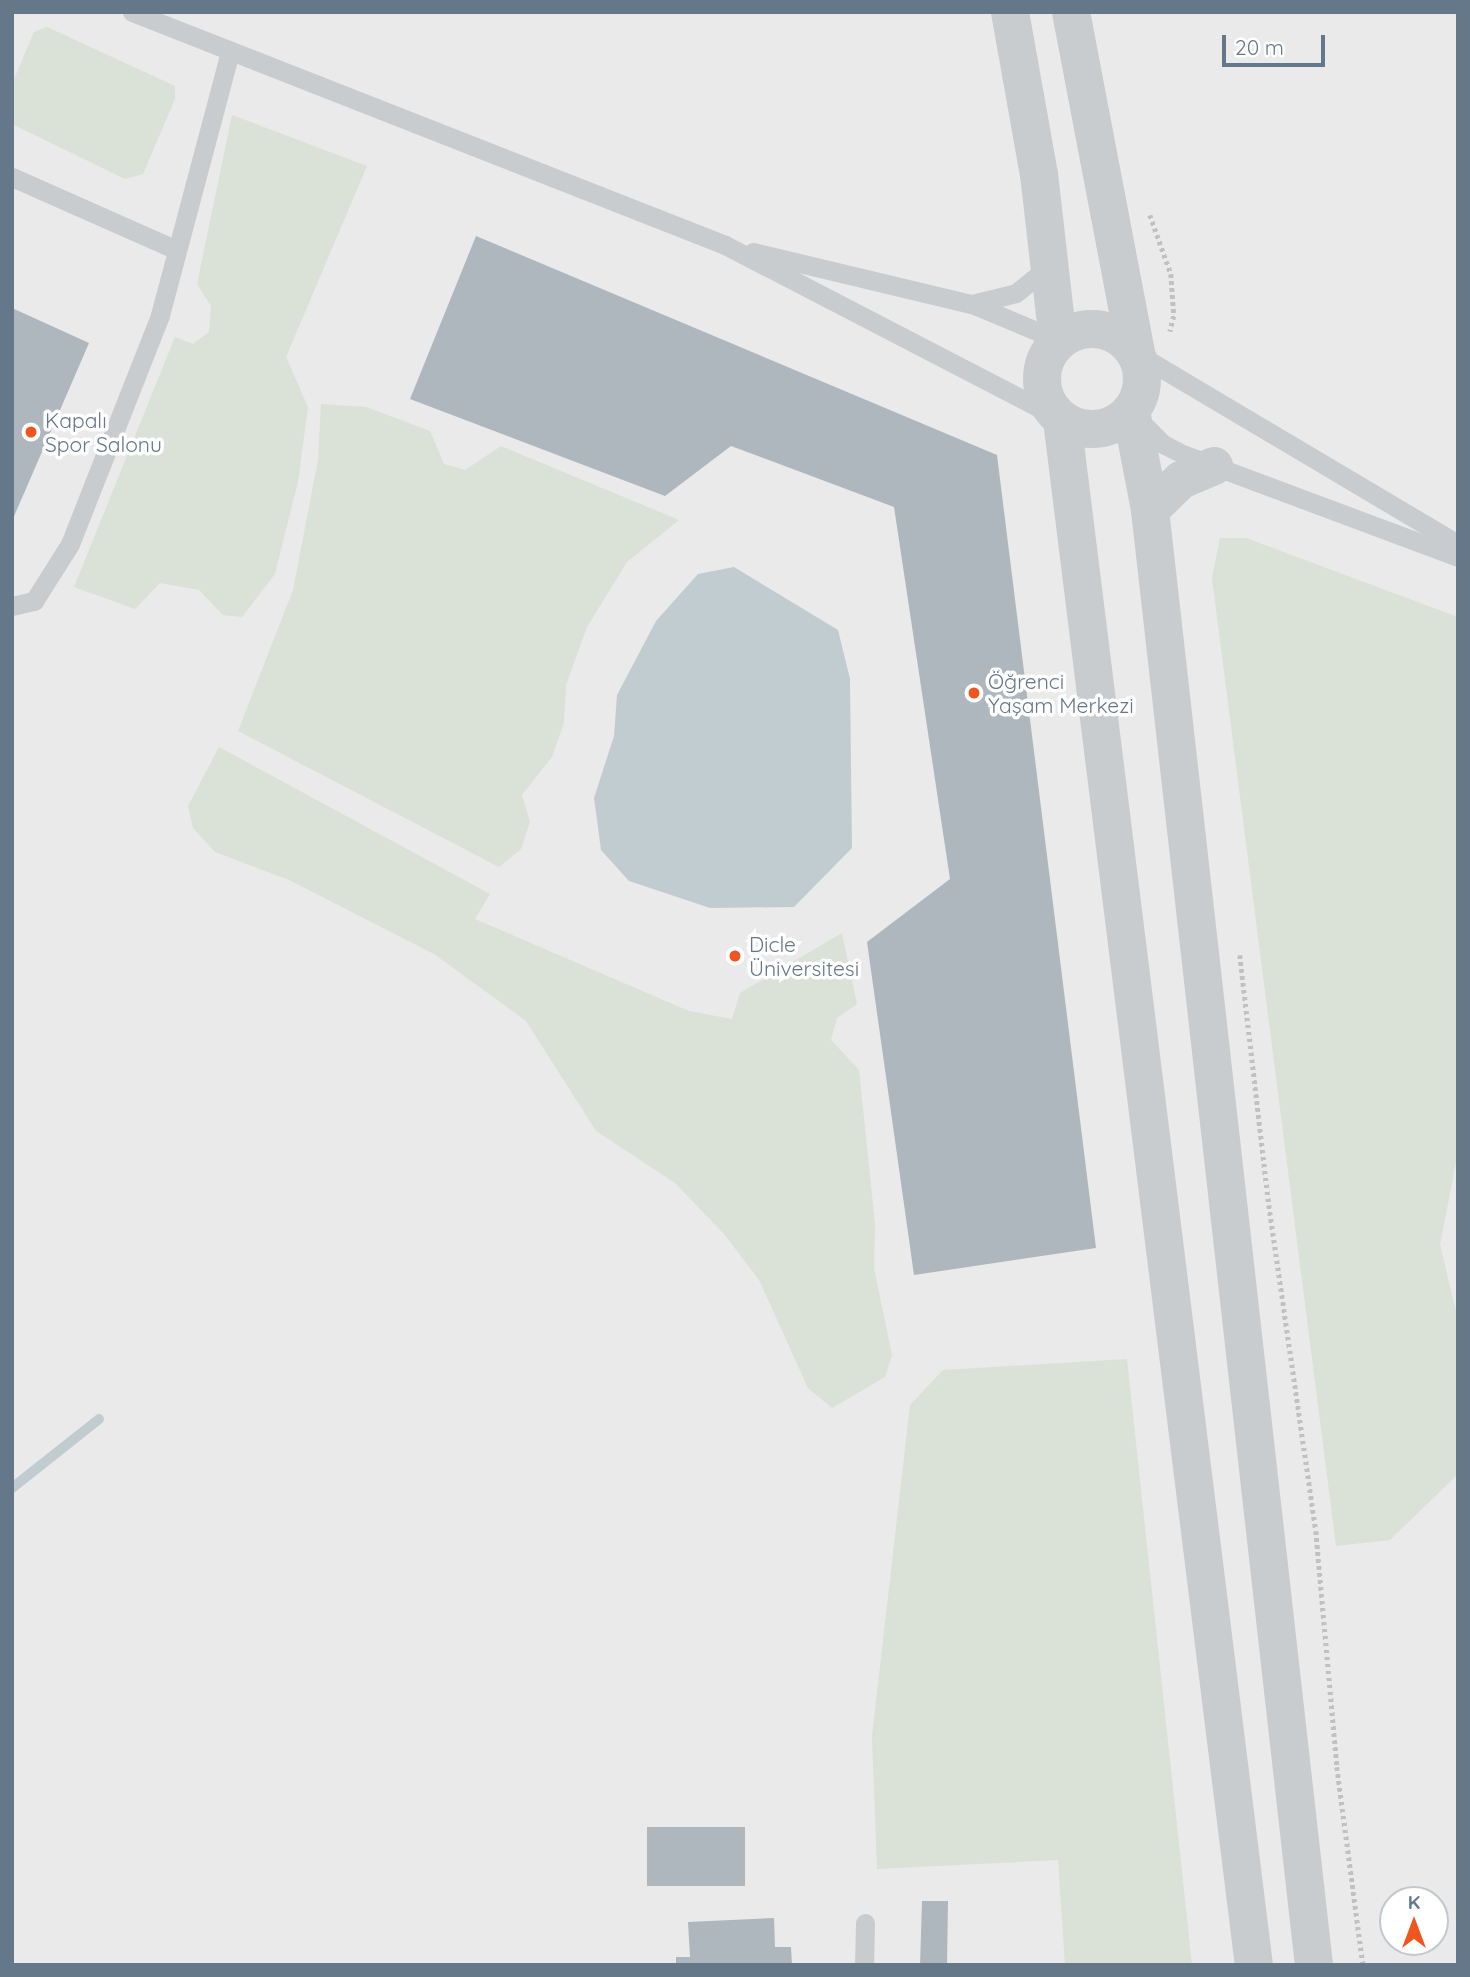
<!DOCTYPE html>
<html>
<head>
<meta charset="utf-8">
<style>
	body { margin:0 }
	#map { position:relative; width:1470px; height:1977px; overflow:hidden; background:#f9f9f6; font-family:Quicksand,sans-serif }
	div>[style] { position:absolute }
	.built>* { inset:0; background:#e9eae9 }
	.green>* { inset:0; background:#dae1d6 }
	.water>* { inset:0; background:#c1ccd1 }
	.stream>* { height:10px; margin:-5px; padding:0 5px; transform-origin:5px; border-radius:5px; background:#c1ccd1 }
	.building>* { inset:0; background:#aeb7bd }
	.path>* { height:4.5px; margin-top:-2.25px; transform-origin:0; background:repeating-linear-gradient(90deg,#bfc2c4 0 3.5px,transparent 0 7px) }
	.service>* { height:19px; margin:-9.5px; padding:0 9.5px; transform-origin:9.5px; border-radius:9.5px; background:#c8cccf }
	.minor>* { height:38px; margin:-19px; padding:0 19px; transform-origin:19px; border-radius:19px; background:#c8cccf }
	.tertiary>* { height:38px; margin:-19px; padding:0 19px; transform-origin:19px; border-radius:19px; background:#c8cccf }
	.tertiary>.ring { margin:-19px; padding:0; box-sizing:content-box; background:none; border:38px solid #c8cccf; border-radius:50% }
	.dots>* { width:19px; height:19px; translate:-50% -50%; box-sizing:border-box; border:4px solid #fff; border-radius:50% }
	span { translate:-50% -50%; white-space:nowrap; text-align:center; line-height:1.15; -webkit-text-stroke:7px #fff; paint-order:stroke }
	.poi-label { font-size:21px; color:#657889 }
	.left { translate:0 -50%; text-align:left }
	.frame { position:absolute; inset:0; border:14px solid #657889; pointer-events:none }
	.north { position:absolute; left:1379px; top:1886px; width:70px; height:70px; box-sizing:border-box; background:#fff; border:2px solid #c1c9d0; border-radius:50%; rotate:0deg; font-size:19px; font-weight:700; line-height:28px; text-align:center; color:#657889 }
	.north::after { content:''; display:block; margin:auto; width:24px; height:32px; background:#f1551e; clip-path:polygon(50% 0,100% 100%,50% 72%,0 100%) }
	.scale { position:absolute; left:1222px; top:35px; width:103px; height:32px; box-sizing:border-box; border:4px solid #657889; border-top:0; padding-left:9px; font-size:21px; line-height:24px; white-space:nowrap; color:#657889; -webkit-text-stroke:5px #fff; paint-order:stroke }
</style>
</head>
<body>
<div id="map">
	<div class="built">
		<i style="clip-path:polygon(evenodd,12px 12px,1458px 12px,1458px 1965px,12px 1965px,12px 12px,1393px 1900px,1435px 1900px,1435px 1942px,1393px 1942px,1393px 1900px)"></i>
	</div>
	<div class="green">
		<i style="clip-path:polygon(47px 27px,175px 86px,175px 99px,143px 174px,125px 179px,12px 124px,12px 84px,34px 32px)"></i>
		<i style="clip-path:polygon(232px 115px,367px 166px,286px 357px,308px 407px,298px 482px,275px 574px,242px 617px,223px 615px,199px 590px,160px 583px,135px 609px,74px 587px,175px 337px,193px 344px,209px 332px,211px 306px,197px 284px)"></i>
		<i style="clip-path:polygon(321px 404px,366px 407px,430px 431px,444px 464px,465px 470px,501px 446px,679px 520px,627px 562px,587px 627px,566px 685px,564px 723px,552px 757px,522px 795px,530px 822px,521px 849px,499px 867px,238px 731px,293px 590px,318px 460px)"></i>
		<i style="clip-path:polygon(1220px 538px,1246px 538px,1458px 617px,1458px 1152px,1440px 1245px,1458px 1319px,1458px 1474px,1390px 1540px,1336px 1546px,1212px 578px)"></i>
		<i style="clip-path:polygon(219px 747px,490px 894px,475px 919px,689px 1011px,732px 1019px,740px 993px,842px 933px,857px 1004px,837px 1018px,831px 1040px,859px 1070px,875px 1224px,874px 1268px,892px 1355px,885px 1377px,832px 1408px,808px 1388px,759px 1280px,724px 1234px,675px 1183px,596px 1131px,526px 1021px,434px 954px,289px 880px,215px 852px,193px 828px,188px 806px)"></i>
		<i style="clip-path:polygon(1127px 1359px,1192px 1965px,1065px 1965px,1058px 1860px,877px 1869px,872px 1736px,910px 1405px,943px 1370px)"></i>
	</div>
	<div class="water">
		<i style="clip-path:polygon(734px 567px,838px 630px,850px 679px,852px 848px,794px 907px,710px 908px,629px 881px,601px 850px,594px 798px,614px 736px,617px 695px,656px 621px,698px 574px)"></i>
	</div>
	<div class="stream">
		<i style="left:12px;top:1488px;width:111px;rotate:-38.4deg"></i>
	</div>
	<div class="building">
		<i style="clip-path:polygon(476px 236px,997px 455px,1096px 1248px,914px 1275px,867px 942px,950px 879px,894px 507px,731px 446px,665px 496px,410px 399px)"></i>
		<i style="clip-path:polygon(12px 308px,89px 343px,12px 521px)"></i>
		<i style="clip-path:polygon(647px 1827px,745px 1827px,745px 1886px,647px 1886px)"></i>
		<i style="clip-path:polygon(922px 1901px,948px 1901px,947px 1965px,920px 1965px)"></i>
		<i style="clip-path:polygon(774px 1918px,775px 1947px,791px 1947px,792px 1965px,676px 1965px,676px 1957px,690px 1957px,688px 1922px)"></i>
	</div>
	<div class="path">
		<i style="left:1150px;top:215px;width:63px;rotate:70.4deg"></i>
		<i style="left:1171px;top:274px;width:42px;rotate:85.9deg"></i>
		<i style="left:1174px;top:316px;width:16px;rotate:104deg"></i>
		<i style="left:1240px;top:955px;width:252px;rotate:83.4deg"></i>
		<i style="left:1269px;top:1205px;width:329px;rotate:81.8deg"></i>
		<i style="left:1316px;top:1531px;width:237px;rotate:84.9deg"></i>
		<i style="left:1337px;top:1767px;width:200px;rotate:82.5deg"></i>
	</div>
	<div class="service">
		<i style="left:132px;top:12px;width:637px;rotate:21.45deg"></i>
		<i style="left:725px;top:245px;width:380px;rotate:27.4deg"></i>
		<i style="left:12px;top:177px;width:180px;rotate:23.9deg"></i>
		<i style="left:753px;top:252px;width:225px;rotate:13.4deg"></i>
		<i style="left:972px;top:304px;width:93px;rotate:22.7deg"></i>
		<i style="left:972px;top:304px;width:45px;rotate:-14deg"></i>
		<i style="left:1016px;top:293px;width:41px;rotate:-39.1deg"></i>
		<i style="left:1136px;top:353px;width:374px;rotate:30.7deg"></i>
		<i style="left:1136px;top:417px;width:38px;rotate:45deg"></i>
		<i style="left:1163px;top:444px;width:25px;rotate:27deg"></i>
		<i style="left:1185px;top:455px;width:291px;rotate:20.5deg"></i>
		<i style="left:12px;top:606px;width:23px;rotate:-13deg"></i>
		<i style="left:34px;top:601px;width:67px;rotate:-57.7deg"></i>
		<i style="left:70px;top:544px;width:246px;rotate:-68.5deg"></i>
		<i style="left:160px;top:315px;width:273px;rotate:-75.1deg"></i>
		<i style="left:864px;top:1965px;width:42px;rotate:-88.6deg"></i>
	</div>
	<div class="minor">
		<i style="left:1150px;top:510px;width:43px;rotate:-44.1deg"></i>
		<i style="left:1181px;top:480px;width:36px;rotate:-23deg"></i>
	</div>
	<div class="tertiary">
		<i style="left:1010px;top:12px;width:165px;rotate:79.9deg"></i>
		<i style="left:1039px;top:174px;width:167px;rotate:83.5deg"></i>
		<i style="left:1071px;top:12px;width:347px;rotate:79.2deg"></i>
		<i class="ring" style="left:1042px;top:329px;width:62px;height:62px"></i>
		<i style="left:1131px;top:411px;width:101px;rotate:79.1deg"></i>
		<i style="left:1150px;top:510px;width:1464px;rotate:83.57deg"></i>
		<i style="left:1062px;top:420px;width:1557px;rotate:82.92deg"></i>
	</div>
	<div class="dots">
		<i style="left:31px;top:432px;background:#f1551e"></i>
		<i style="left:974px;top:693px;background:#f1551e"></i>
		<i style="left:735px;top:956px;background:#f1551e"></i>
	</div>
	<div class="poi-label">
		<span class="left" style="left:45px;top:432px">Kapalı<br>Spor Salonu</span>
		<span class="left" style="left:988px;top:693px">Öğrenci<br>Yaşam Merkezi</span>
		<span class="left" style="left:749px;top:956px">Dicle<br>Üniversitesi</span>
	</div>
	<div class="frame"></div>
	<div class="north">K</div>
	<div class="scale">20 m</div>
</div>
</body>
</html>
